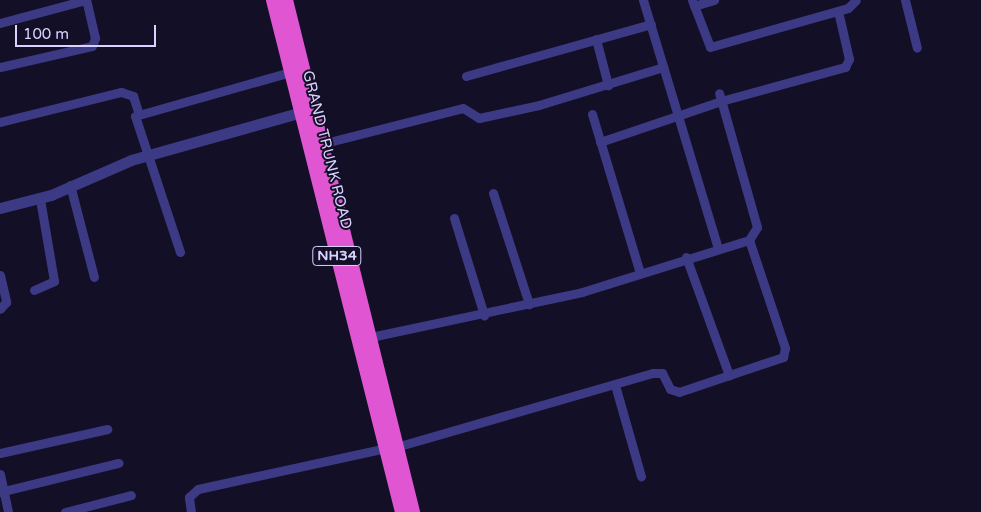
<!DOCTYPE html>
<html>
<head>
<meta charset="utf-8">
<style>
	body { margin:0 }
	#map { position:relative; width:981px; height:512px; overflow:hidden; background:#130f26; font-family:"Varela Round",sans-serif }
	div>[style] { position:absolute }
	.minor>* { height:9px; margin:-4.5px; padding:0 4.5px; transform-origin:4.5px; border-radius:4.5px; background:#3d3a85 }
	.tertiary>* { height:11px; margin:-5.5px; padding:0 5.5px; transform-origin:5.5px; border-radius:5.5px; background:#3d3a85 }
	.trunk>* { height:14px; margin:-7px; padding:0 7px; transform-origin:7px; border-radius:7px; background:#e055d1 }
	span { translate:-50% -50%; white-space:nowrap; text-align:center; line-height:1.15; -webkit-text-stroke:4px #130f26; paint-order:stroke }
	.shield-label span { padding:1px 4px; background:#130f26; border:1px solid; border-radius:4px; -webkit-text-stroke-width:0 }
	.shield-label { font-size:14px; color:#d9d4ff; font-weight:700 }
	.street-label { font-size:15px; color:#d9d4ff }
	.scale { position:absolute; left:15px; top:25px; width:141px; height:22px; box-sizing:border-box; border:2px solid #d9d4ff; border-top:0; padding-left:6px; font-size:15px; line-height:18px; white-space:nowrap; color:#d9d4ff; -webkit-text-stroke:4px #130f26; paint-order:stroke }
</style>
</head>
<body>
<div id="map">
	<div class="minor">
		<i style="left:643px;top:0;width:259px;rotate:73.2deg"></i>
		<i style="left:692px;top:0;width:50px;rotate:69deg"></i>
		<i style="left:710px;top:47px;width:143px;rotate:-15.8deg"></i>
		<i style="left:848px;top:8px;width:11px;rotate:-45deg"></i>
		<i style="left:905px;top:0;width:49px;rotate:76deg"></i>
		<i style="left:694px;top:6px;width:21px;rotate:-17deg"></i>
		<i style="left:0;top:23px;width:89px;rotate:-15deg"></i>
		<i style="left:596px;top:39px;width:48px;rotate:75.4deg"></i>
		<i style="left:0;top:67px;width:94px;rotate:-12.9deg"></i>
		<i style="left:92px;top:46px;width:9px;rotate:-69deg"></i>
		<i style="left:95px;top:38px;width:39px;rotate:-103deg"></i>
		<i style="left:466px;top:76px;width:192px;rotate:-15.7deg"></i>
		<i style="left:592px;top:114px;width:166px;rotate:73.2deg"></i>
		<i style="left:0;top:122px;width:125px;rotate:-13.9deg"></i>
		<i style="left:121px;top:92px;width:13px;rotate:18deg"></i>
		<i style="left:133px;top:96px;width:19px;rotate:72deg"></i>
		<i style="left:600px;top:142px;width:128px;rotate:-18.7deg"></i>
		<i style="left:721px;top:101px;width:129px;rotate:-15.3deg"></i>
		<i style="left:845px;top:67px;width:9px;rotate:-63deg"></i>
		<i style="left:849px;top:59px;width:49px;rotate:-102.9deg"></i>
		<i style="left:321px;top:144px;width:146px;rotate:-14.2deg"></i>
		<i style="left:463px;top:108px;width:19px;rotate:32deg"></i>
		<i style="left:479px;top:118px;width:61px;rotate:-12.2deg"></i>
		<i style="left:539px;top:105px;width:130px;rotate:-17deg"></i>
		<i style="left:70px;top:185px;width:95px;rotate:75.4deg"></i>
		<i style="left:493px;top:193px;width:117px;rotate:72deg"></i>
		<i style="left:454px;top:218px;width:102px;rotate:72.8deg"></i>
		<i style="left:180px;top:252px;width:143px;rotate:-108.3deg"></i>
		<i style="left:135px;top:116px;width:162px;rotate:-15.8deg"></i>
		<i style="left:686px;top:257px;width:126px;rotate:70deg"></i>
		<i style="left:0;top:275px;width:28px;rotate:77deg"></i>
		<i style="left:6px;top:302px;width:9px;rotate:131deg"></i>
		<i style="left:34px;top:290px;width:22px;rotate:-24deg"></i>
		<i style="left:54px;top:281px;width:83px;rotate:-99.7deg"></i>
		<i style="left:366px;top:338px;width:221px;rotate:-12deg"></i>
		<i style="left:582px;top:292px;width:175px;rotate:-17.3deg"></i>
		<i style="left:749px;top:240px;width:15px;rotate:-58deg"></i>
		<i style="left:757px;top:227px;width:139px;rotate:-105.8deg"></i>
		<i style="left:615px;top:385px;width:95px;rotate:74.1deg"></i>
		<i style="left:396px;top:447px;width:267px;rotate:-16.1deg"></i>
		<i style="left:653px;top:373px;width:9px"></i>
		<i style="left:662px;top:373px;width:18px;rotate:63deg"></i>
		<i style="left:670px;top:389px;width:9px;rotate:18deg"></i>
		<i style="left:679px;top:392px;width:110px;rotate:-18.6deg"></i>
		<i style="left:783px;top:357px;width:9px;rotate:-77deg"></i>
		<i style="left:785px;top:348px;width:114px;rotate:-108.4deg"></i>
		<i style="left:0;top:453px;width:110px;rotate:-12.6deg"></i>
		<i style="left:0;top:474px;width:39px;rotate:78deg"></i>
		<i style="left:0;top:492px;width:122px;rotate:-13.8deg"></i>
		<i style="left:65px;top:512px;width:68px;rotate:-14.4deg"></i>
		<i style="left:191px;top:512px;width:15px;rotate:-98deg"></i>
		<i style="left:189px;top:497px;width:12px;rotate:-42deg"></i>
		<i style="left:198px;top:489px;width:192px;rotate:-12.3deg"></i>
	</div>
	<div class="tertiary">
		<i style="left:0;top:208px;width:53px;rotate:-14.3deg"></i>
		<i style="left:51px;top:195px;width:87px;rotate:-23.6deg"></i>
		<i style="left:131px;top:160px;width:185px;rotate:-15.7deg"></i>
	</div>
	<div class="trunk">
		<i style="left:273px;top:0;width:528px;rotate:75.86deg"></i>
		<i style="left:286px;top:0;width:528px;rotate:76.07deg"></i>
	</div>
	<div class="shield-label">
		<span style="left:337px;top:256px">NH34</span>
	</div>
	<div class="street-label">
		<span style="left:327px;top:150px;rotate:76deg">GRAND TRUNK ROAD</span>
	</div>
	<div class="scale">100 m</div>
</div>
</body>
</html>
